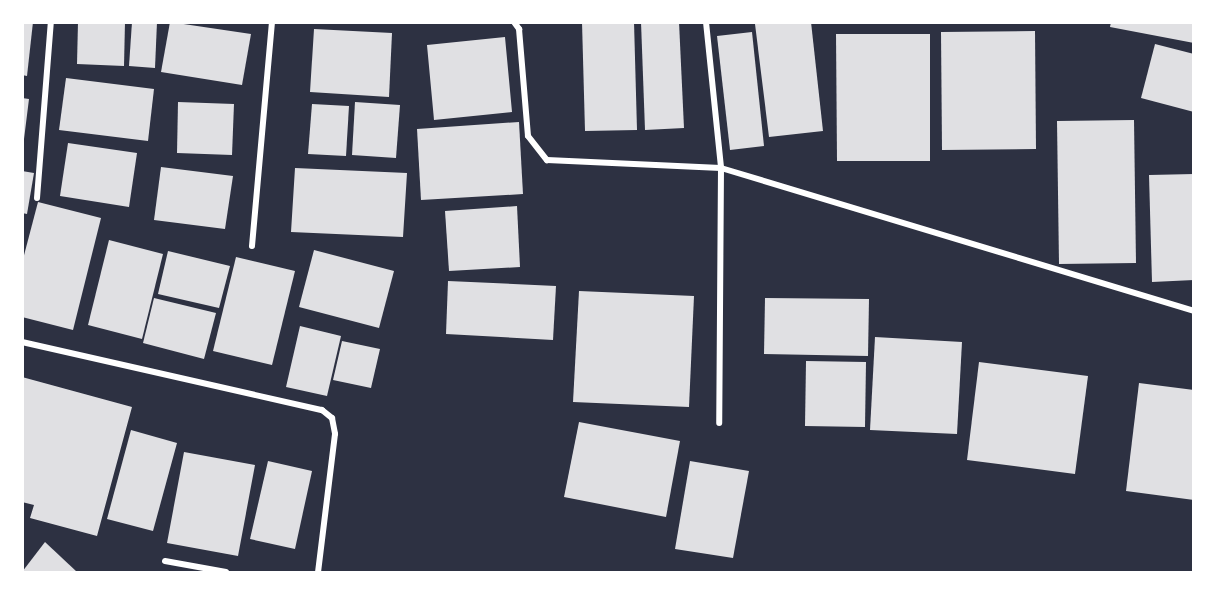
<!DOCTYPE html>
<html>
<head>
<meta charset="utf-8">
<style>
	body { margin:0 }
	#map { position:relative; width:1216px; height:595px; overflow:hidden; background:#2d3142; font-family:"Nunito Sans",sans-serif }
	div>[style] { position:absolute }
	.building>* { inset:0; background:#e0e0e3 }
	.minor>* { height:6px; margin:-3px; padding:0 3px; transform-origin:3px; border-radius:3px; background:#fff }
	span { translate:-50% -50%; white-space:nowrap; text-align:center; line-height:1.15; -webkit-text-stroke:4.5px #fff; paint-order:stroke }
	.frame { position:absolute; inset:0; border:24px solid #fff; pointer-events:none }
</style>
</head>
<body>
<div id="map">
	<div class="building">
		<i style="clip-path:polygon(22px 22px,33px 22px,27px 76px,22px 75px)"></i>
		<i style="clip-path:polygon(78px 22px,125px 22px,124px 66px,77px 64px)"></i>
		<i style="clip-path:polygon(132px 22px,157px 22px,155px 68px,129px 66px)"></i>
		<i style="clip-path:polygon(170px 22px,251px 34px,242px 85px,161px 72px)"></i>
		<i style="clip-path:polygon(582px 22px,634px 22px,637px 130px,585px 131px)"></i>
		<i style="clip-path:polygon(641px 22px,679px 22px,684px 128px,645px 130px)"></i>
		<i style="clip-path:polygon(811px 22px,823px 131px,769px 137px,755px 24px)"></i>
		<i style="clip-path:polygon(1111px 22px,1194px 22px,1194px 43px,1110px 27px)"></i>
		<i style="clip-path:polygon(314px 29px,392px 33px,389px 97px,310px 92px)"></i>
		<i style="clip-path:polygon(1035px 31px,1036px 149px,942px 150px,941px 32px)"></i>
		<i style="clip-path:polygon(752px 32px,764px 146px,730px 150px,717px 36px)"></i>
		<i style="clip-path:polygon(836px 34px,930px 34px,930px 161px,837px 161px)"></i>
		<i style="clip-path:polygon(505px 37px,512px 112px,434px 120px,427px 45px)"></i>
		<i style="clip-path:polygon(1155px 44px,1194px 54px,1194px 112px,1141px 98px)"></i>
		<i style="clip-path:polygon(66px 78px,154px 89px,148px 141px,59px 130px)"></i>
		<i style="clip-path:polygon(22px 98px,29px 99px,24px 139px,22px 139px)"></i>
		<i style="clip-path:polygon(178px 102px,234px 104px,232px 155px,177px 153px)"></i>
		<i style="clip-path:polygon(355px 102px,400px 105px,396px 158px,352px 155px)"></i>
		<i style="clip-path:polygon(312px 104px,349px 106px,346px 156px,308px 154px)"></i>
		<i style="clip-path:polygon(1134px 120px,1136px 263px,1059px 264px,1057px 121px)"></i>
		<i style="clip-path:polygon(519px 122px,523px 194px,421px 200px,417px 129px)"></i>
		<i style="clip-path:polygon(68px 143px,137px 153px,129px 207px,60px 196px)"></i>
		<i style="clip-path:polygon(161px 167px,233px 176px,225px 229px,154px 220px)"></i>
		<i style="clip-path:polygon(295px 168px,407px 173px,403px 237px,291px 232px)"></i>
		<i style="clip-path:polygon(22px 171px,34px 173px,27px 214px,22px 213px)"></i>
		<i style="clip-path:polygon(1194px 174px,1194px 280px,1152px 282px,1149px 175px)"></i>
		<i style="clip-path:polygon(38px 202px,101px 218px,73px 330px,22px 317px,22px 263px)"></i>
		<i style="clip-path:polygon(517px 206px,520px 267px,449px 271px,445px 211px)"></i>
		<i style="clip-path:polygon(109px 240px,163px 254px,142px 339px,88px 325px)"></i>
		<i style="clip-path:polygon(314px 250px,394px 271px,379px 328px,299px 307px)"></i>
		<i style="clip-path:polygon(168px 251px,230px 266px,219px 308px,158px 294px)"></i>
		<i style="clip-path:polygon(236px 257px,295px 271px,272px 365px,213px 351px)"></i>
		<i style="clip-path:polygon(448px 281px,556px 286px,553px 340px,446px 334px)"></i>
		<i style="clip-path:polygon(579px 291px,694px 296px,689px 407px,573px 402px)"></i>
		<i style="clip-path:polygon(154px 298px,216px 313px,204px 359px,143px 343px)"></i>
		<i style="clip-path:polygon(765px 298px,869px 299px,868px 356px,764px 354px)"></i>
		<i style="clip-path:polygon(300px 326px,341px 336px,327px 396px,286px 387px)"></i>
		<i style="clip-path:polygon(875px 337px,962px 342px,957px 434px,870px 430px)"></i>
		<i style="clip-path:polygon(342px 341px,380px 349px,371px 388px,333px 380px)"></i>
		<i style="clip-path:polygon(806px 361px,866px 362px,865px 427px,805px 426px)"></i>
		<i style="clip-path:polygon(979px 362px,1088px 376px,1075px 474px,967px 460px)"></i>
		<i style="clip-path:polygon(22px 377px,132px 407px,97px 536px,30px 518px,34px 505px,22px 502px)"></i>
		<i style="clip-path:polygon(1139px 383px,1194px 390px,1194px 500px,1126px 491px)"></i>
		<i style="clip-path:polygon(579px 422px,680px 441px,666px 517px,564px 497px)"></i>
		<i style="clip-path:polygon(131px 430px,177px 443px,153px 531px,107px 519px)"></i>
		<i style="clip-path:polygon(184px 452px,255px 465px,238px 556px,167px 543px)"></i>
		<i style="clip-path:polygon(268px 461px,312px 471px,295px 549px,250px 539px)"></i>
		<i style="clip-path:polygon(690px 461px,749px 471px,733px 558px,675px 549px)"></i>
		<i style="clip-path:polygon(45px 542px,77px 572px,22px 572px)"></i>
	</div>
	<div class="minor">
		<i style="left:514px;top:22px;width:9px;rotate:54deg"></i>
		<i style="left:519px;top:29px;width:107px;rotate:85.2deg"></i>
		<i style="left:528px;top:136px;width:31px;rotate:52deg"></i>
		<i style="left:547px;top:160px;width:174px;rotate:2.6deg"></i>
		<i style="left:721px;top:168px;width:494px;rotate:16.8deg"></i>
		<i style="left:706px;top:22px;width:147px;rotate:84.1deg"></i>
		<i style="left:721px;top:168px;width:255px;rotate:90.4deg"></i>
		<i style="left:37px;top:198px;width:177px;rotate:-85.5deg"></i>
		<i style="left:252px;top:246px;width:225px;rotate:-84.9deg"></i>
		<i style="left:22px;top:342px;width:308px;rotate:12.8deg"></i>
		<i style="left:322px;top:410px;width:13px;rotate:39deg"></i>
		<i style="left:332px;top:418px;width:16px;rotate:79deg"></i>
		<i style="left:335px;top:434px;width:139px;rotate:97deg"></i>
		<i style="left:165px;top:561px;width:62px;rotate:10.2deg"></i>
	</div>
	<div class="frame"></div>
</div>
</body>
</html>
